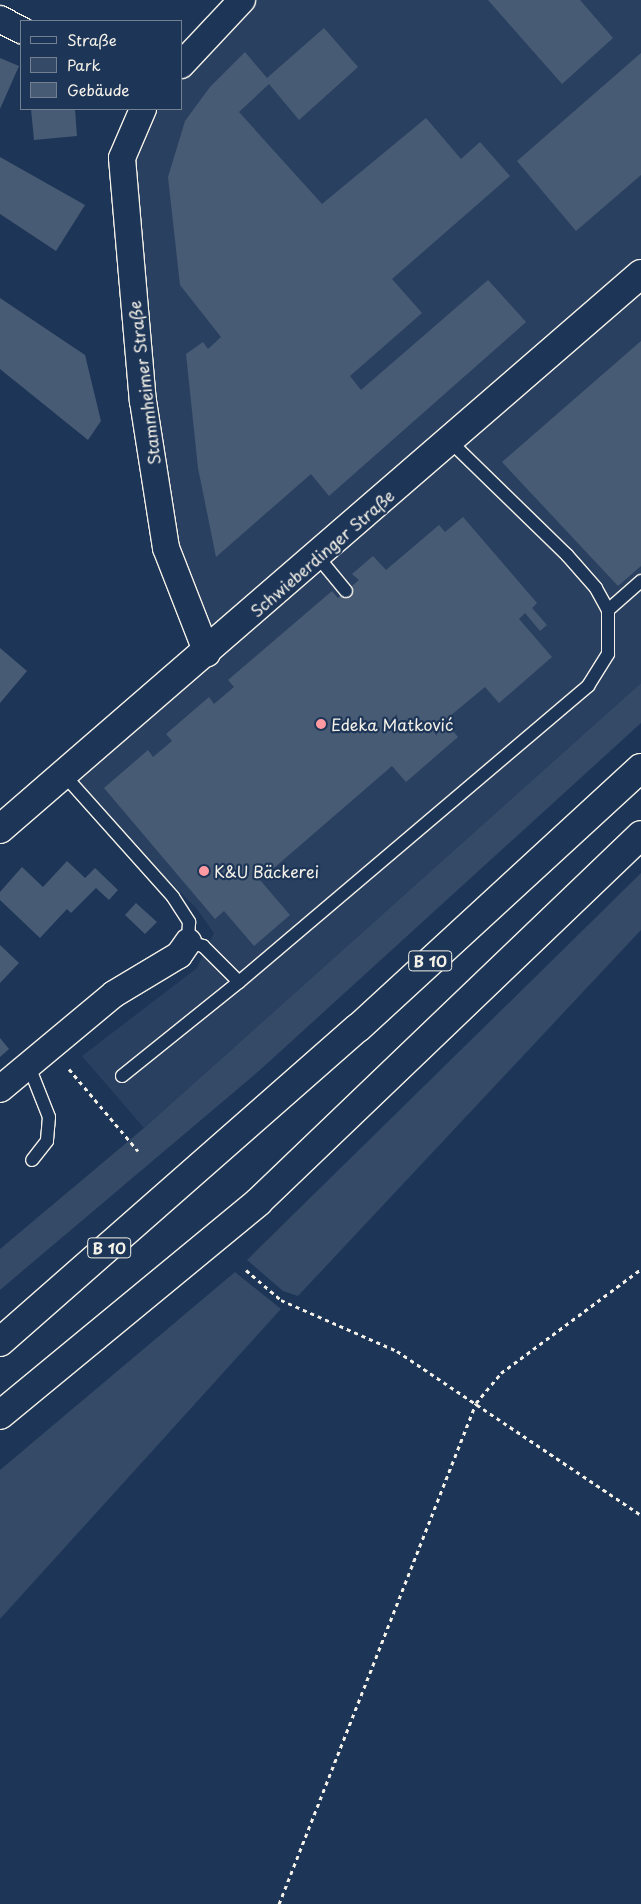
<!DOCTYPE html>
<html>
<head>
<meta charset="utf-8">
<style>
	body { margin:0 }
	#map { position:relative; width:641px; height:1904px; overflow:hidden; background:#1d3557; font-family:"Playpen Sans",sans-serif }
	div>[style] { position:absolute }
	.built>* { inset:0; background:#2a4060 }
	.green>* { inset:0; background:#354a67 }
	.building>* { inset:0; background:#485b74 }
	.path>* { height:3px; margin-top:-1.5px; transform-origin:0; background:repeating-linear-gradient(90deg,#f4f1e8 0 4px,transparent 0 8px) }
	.roads { filter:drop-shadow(1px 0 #f4f1e8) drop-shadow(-1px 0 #f4f1e8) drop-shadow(0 1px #f4f1e8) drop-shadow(0 -1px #f4f1e8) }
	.service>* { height:12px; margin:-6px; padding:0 6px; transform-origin:6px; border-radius:6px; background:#1d3557 }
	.minor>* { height:26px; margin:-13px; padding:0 13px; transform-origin:13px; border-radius:13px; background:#1d3557 }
	.tertiary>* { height:28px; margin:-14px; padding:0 14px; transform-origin:14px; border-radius:14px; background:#1d3557 }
	.trunk>* { height:28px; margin:-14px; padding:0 14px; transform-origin:14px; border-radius:14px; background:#1d3557 }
	.dots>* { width:14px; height:14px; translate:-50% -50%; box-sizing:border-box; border:2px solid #1d3557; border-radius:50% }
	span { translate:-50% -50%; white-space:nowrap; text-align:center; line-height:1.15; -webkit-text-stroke:4.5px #1d3557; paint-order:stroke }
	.shield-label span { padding:1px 4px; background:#1d3557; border:1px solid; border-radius:4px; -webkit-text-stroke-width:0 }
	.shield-label { font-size:15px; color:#f4f1e8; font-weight:700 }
	.street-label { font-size:16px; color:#f4f1e8 }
	.poi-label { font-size:16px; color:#f4f1e8 }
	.left { translate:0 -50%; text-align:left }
	.legend { position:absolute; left:20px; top:20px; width:162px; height:90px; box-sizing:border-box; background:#1d3557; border:1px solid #738091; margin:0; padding:6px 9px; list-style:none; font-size:15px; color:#f4f1e8 }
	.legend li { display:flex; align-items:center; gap:10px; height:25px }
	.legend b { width:25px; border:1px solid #738091 }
</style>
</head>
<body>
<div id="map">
	<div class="built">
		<i style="clip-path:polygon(242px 0,641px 0,641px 683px,144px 1128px,82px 1056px,197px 968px,214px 933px,196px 908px,65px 776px,207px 653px,166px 548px,122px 158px,143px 109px,181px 109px,181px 65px)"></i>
	</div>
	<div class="green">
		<i style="clip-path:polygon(641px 683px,641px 723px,260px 1070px,0 1290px,0 1249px,144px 1128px)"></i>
		<i style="clip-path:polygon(641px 873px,641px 930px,298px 1296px,283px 1291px,247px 1260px)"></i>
		<i style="clip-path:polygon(235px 1272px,281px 1309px,0 1619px,0 1470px)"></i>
	</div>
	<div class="building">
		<i style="clip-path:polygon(488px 0,580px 0,613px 38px,562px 84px)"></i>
		<i style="clip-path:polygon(324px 28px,358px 67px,299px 120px,269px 84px,239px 112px,322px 204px,426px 118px,461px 159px,480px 142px,510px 176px,392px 279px,422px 313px,350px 376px,361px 390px,488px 280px,526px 322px,329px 496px,311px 474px,216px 557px,198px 468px,186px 354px,203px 342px,208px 349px,221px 337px,180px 285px,168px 177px,185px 121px,210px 87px,245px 52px,267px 78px)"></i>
		<i style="clip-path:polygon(641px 53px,641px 175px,576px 231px,517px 161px)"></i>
		<i style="clip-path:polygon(0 58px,19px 66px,0 109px)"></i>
		<i style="clip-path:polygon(31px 109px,75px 109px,77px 136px,34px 140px)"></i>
		<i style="clip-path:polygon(0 157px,85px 205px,56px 251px,0 214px)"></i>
		<i style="clip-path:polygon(0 298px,85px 355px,101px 421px,88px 440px,0 369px)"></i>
		<i style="clip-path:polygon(641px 341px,641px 566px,618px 586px,502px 462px)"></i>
		<i style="clip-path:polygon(463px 517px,537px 603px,532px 608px,547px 625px,540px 631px,525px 613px,519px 619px,552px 657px,499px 703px,485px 687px,444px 721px,458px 737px,406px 782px,392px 766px,260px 880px,290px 915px,254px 946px,224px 911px,215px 919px,104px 788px,148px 750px,153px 757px,172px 741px,166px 734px,209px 697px,214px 704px,234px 687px,228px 680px,332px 591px,338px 598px,346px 591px,359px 580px,352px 574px,373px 556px,386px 570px,439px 525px,445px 532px)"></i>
		<i style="clip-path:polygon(0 648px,27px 671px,0 703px)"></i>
		<i style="clip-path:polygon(67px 861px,85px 878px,95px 868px,118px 890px,109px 900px,96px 888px,71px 913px,67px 909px,40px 938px,0 900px,0 892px,22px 867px,43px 887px)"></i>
		<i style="clip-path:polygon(136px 903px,157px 922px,145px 934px,125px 915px)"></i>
		<i style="clip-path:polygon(0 945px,19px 963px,0 983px)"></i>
		<i style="clip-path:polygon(0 1038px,9px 1049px,0 1057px)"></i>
	</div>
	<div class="path">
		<i style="left:69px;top:1069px;width:107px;rotate:49.9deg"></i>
		<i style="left:246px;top:1270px;width:46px;rotate:40.6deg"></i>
		<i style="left:281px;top:1300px;width:127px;rotate:23.7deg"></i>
		<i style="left:397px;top:1351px;width:294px;rotate:33.9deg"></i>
		<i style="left:279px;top:1904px;width:538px;rotate:-68.53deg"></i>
		<i style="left:476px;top:1403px;width:39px;rotate:-50deg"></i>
		<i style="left:501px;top:1373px;width:174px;rotate:-36.6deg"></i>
	</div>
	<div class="roads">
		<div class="service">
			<i style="left:318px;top:557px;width:44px;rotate:50.5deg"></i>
			<i style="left:608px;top:610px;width:44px;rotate:-41.3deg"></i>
			<i style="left:65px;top:776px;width:162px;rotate:48.2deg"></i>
			<i style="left:173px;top:897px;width:30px;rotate:57deg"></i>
			<i style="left:189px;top:922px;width:20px;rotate:93deg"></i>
			<i style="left:188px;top:942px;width:16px;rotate:15deg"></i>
			<i style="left:203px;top:946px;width:51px;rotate:45deg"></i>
			<i style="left:28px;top:1064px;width:57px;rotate:68.4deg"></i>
			<i style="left:49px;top:1117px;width:24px;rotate:95deg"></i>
			<i style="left:47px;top:1141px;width:24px;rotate:128deg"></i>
			<i style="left:122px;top:1076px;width:150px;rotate:-38.8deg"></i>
			<i style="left:239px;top:982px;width:458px;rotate:-40.3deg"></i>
			<i style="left:588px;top:686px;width:38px;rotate:-58deg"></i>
			<i style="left:608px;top:654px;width:44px;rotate:-90deg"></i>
			<i style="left:608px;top:610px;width:25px;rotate:-119deg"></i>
			<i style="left:596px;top:588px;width:44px;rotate:-131.3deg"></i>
			<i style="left:567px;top:555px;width:162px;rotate:-135.8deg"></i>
		</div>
		<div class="minor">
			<i style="left:0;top:19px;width:24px;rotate:28deg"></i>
			<i style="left:181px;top:65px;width:89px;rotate:-46.8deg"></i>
			<i style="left:143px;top:109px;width:53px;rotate:113.2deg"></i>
			<i style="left:122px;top:158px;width:244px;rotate:85.1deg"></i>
			<i style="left:143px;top:401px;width:149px;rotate:81.1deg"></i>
			<i style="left:166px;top:548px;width:113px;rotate:68.7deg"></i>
			<i style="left:0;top:1089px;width:148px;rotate:-39.8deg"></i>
			<i style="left:114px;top:994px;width:76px;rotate:-31deg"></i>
			<i style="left:179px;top:955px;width:16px;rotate:-55deg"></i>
		</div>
		<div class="tertiary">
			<i style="left:0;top:829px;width:848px;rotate:-40.89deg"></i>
		</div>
		<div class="trunk">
			<i style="left:0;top:1342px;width:476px;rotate:-41.3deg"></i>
			<i style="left:358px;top:1028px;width:384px;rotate:-42.6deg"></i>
			<i style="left:0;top:1415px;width:335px;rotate:-39.5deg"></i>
			<i style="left:258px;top:1202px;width:530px;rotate:-43.78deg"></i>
		</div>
	</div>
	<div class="dots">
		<i style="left:321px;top:724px;background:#ff9aa2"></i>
		<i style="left:204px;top:871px;background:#ff9aa2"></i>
	</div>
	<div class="shield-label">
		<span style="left:430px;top:961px">B 10</span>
		<span style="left:109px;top:1248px">B 10</span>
	</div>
	<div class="street-label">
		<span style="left:144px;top:383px;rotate:-97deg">Stammheimer Straße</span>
		<span style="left:322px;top:553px;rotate:-41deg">Schwieberdinger Straße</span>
	</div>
	<div class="poi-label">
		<span class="left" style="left:331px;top:724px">Edeka Matković</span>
		<span class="left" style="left:214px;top:871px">K&amp;U Bäckerei</span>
	</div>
	<ul class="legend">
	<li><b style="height:6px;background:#1d3557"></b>Straße</li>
	<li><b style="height:14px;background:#354a67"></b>Park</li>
	<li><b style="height:14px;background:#485b74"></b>Gebäude</li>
	</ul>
</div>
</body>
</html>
